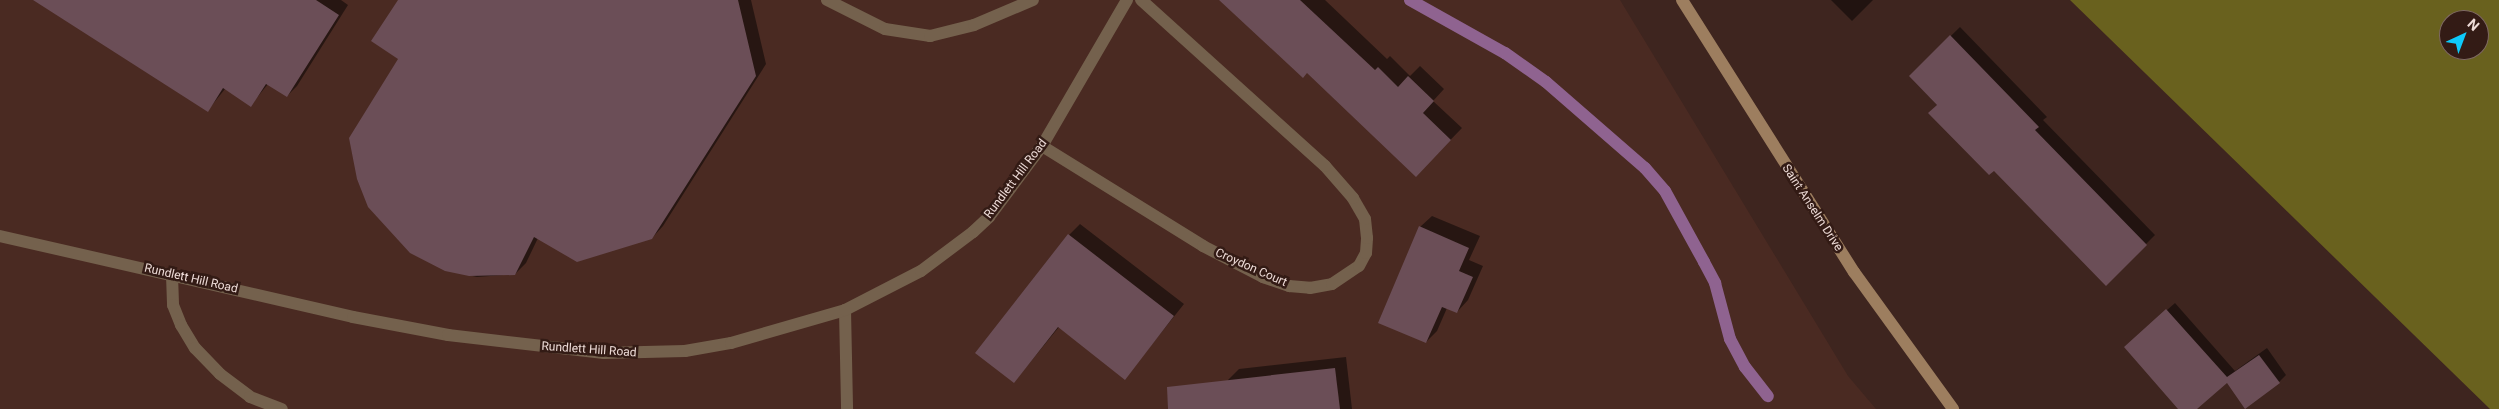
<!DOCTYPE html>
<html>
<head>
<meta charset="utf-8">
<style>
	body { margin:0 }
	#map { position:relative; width:2499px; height:409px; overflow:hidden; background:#3e251f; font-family:Roboto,sans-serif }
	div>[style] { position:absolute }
	.built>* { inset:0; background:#4a2a22 }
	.forest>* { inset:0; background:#69611e }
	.shadow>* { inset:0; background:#0007 }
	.stream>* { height:12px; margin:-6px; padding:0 6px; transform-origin:6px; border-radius:6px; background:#8f6390 }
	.building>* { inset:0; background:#6b4e57 }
	.lane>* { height:12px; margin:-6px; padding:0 6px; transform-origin:6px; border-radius:6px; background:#74614d }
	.street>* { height:12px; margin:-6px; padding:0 6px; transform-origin:6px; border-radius:6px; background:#74614d }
	.secondary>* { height:12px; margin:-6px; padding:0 6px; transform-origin:6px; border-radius:6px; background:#9d7e5f }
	span { translate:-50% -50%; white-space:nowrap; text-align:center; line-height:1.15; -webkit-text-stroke:5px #331b15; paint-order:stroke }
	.street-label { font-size:12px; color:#eedcd8 }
	.north { position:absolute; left:2439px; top:10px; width:50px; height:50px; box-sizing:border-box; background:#331b15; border:1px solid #7e6863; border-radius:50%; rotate:43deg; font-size:14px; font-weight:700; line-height:20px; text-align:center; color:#eedcd8 }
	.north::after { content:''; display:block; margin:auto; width:18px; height:22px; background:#0ecafa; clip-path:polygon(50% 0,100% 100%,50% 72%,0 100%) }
</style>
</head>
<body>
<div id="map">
	<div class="built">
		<i style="clip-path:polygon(0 0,1620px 0,1848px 376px,1876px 409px,0 409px)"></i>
	</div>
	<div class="forest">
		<i style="clip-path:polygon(evenodd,2070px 0,2499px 0,2499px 409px,2490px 409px,2070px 0,2449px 20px,2479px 20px,2479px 50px,2449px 50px,2449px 20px)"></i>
	</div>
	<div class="shadow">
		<i style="clip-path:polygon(35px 0,341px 0,348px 5px,297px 86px,287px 96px,268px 84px,251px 105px,225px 89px,208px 110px)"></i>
		<i style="clip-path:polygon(399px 0,751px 0,766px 64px,663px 226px,652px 238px,538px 238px,526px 263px,515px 274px,477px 277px,445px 270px,400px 58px)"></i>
		<i style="clip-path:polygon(1238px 0,1325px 0,1387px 59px,1390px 56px,1410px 76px,1420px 66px,1444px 89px,1433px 101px,1462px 128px,1427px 164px)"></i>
		<i style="clip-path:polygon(1831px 0,1873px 0,1852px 21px)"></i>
		<i style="clip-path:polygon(1960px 27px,2047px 117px,2043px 120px,2155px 235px,2106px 284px,1910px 76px)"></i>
		<i style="clip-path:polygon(1432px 216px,1480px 236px,1469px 260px,1483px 266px,1468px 300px,1457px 312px,1447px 308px,1437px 331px,1426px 342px,1420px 227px)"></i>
		<i style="clip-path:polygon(1080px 224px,1184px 304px,1125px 378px,1059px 327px,1014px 382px,1069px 235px)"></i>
		<i style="clip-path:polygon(2175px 303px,2235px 371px,2267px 348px,2286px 375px,2279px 382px,2227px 381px,2195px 409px,2180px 409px,2133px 340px)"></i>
		<i style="clip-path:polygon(1346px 357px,1352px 409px,1231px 409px,1228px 380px,1239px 369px)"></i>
	</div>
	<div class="stream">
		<i style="left:1410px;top:0;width:109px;rotate:29.2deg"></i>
		<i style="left:1505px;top:53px;width:50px;rotate:35.3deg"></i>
		<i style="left:1546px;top:82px;width:131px;rotate:41deg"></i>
		<i style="left:1645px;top:168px;width:30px;rotate:49deg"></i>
		<i style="left:1665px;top:191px;width:81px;rotate:61.2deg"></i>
		<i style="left:1704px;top:262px;width:24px;rotate:62deg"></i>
		<i style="left:1715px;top:283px;width:58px;rotate:75deg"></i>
		<i style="left:1730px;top:339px;width:32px;rotate:62deg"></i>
		<i style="left:1745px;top:367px;width:37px;rotate:52deg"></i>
	</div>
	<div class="building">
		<i style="clip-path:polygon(33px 0,316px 0,339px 15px,287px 97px,266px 84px,251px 107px,223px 88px,208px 112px)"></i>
		<i style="clip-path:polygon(398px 0,738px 0,756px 76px,652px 239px,577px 262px,534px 237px,515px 275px,469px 276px,445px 271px,410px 253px,368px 207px,357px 179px,349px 138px,398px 59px,371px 41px)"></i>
		<i style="clip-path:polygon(1219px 0,1300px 0,1375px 70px,1378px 67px,1398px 87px,1408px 76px,1434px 101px,1423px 113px,1451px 140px,1416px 177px,1307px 73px,1303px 78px)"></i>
		<i style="clip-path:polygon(1950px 35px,2039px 127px,2035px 130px,2147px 245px,2106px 286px,1994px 171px,1989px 175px,1928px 113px,1937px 105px,1909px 76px)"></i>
		<i style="clip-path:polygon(1419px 226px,1469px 248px,1459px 271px,1473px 277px,1457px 313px,1442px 307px,1426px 343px,1378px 323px)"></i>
		<i style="clip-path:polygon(1068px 234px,1174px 316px,1125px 380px,1058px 327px,1014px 383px,975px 353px)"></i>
		<i style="clip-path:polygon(2166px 309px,2227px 377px,2259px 355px,2280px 383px,2245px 409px,2227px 383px,2197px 409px,2178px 409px,2124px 347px)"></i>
		<i style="clip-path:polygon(1335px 368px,1340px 409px,1168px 409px,1167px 387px)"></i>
	</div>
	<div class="lane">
		<i style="left:1042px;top:146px;width:190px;rotate:31.8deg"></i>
		<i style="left:1203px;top:246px;width:68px;rotate:27.3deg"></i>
		<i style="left:1263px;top:277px;width:28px;rotate:19deg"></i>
		<i style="left:1289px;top:286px;width:21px;rotate:5deg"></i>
		<i style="left:1310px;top:288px;width:22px;rotate:-10deg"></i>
		<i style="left:1332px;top:284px;width:32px;rotate:-34deg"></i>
		<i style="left:1359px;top:266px;width:15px;rotate:-62deg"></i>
		<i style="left:1366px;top:253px;width:15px;rotate:-86deg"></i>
		<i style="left:1367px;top:238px;width:19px;rotate:-96deg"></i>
		<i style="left:1365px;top:219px;width:24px;rotate:-120deg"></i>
		<i style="left:1353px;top:198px;width:43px;rotate:-131.2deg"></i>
		<i style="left:1325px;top:166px;width:248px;rotate:-137.9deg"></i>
		<i style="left:172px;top:275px;width:30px;rotate:88deg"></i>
		<i style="left:173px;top:305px;width:22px;rotate:68deg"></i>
		<i style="left:181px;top:325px;width:27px;rotate:59deg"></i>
		<i style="left:195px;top:348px;width:36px;rotate:46deg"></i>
		<i style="left:220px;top:374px;width:38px;rotate:37deg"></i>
		<i style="left:250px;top:397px;width:34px;rotate:21deg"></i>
		<i style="left:845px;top:310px;width:99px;rotate:88.8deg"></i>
	</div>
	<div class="street">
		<i style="left:827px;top:0;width:65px;rotate:26.6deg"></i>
		<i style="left:885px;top:29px;width:46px;rotate:8.8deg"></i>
		<i style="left:930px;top:36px;width:45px;rotate:-14deg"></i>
		<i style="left:974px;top:25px;width:64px;rotate:-23deg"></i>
		<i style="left:0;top:236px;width:362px;rotate:12.9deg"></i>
		<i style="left:353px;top:317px;width:97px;rotate:10.7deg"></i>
		<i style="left:448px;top:335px;width:157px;rotate:6.6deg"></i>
		<i style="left:604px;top:353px;width:81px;rotate:-1.4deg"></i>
		<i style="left:685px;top:351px;width:47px;rotate:-9.9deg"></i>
		<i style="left:731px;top:343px;width:119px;rotate:-16.1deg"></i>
		<i style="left:845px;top:310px;width:85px;rotate:-27.2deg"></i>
		<i style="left:921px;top:271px;width:65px;rotate:-36.9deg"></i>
		<i style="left:973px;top:232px;width:22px;rotate:-43deg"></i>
		<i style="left:989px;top:217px;width:89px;rotate:-53.3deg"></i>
		<i style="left:1042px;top:146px;width:169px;rotate:-59.8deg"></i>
	</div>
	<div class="secondary">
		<i style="left:1682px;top:0;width:322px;rotate:57.7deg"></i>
		<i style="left:1854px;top:272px;width:169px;rotate:54.1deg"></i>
	</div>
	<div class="street-label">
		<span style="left:1016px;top:179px;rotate:-53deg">Rundlett Hill Road</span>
		<span style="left:1812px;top:208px;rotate:57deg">Saint Anselm Drive</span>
		<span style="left:1251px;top:268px;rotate:24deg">Croydon Court</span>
		<span style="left:191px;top:279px;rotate:13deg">Rundlett Hill Road</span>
		<span style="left:589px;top:350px;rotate:4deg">Rundlett Hill Road</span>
	</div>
	<div class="north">N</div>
</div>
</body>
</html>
